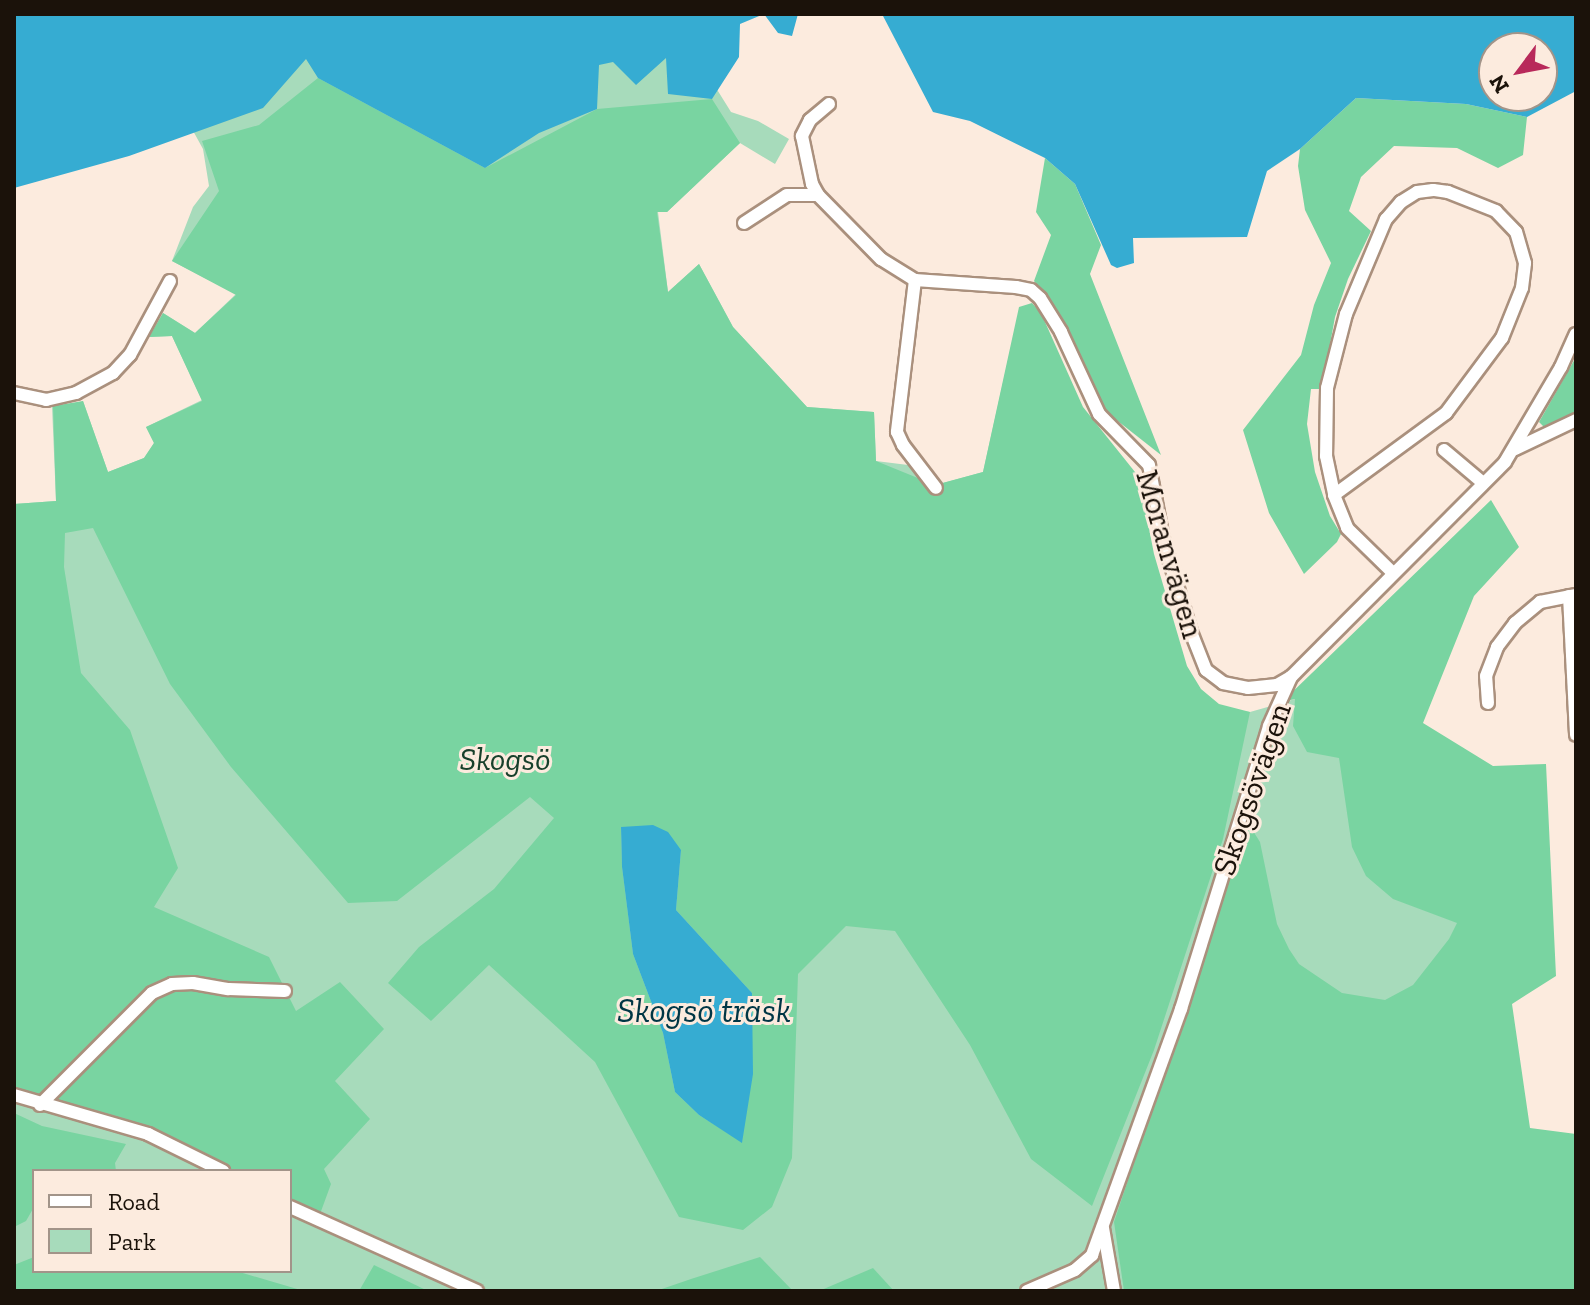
<!DOCTYPE html>
<html>
<head>
<meta charset="utf-8">
<style>
	body { margin:0 }
	#map { position:relative; width:1590px; height:1305px; overflow:hidden; background:#fcebde; font-family:"Zilla Slab",serif }
	div>[style] { position:absolute }
	.green>* { inset:0; background:#a7dbbb }
	.forest>* { inset:0; background:#79d4a1 }
	.water>* { inset:0; background:#36acd2 }
	.roads { filter:drop-shadow(2px 0 #aa907d) drop-shadow(-2px 0 #aa907d) drop-shadow(0 2px #aa907d) drop-shadow(0 -2px #aa907d) }
	.street>* { height:12px; margin:-6px; padding:0 6px; transform-origin:6px; border-radius:6px; background:#fff }
	span { translate:-50% -50%; white-space:nowrap; text-align:center; line-height:1.15; -webkit-text-stroke:6px #fcebde; paint-order:stroke }
	.street-label { font-size:32px; color:#1b120a }
	.park-label { font-size:32px; color:#18402b; font-style:italic }
	.water-label { font-size:34px; color:#003645; font-style:italic }
	.frame { position:absolute; inset:0; border:16px solid #1b120a; pointer-events:none }
	.legend { position:absolute; left:32px; top:1169px; width:260px; height:104px; box-sizing:border-box; background:#fcebde; border:2px solid #a29489; margin:0; padding:10px 14px; list-style:none; font-size:24px; color:#1b120a }
	.legend li { display:flex; align-items:center; gap:16px; height:40px }
	.legend b { width:40px; border:2px solid #a29489 }
	.north { position:absolute; left:1478px; top:32px; width:80px; height:80px; box-sizing:border-box; background:#fcebde; border:2px solid #a29489; border-radius:50%; rotate:238deg; font-size:22px; font-weight:700; line-height:32px; text-align:center; color:#1b120a }
	.north::after { content:''; display:block; margin:auto; width:28px; height:36px; background:#b8295a; clip-path:polygon(50% 0,100% 100%,50% 72%,0 100%) }
</style>
</head>
<body>
<div id="map">
	<div class="green">
		<i style="clip-path:polygon(evenodd,129px 14px,670px 14px,731px 112px,758px 121px,789px 139px,775px 164px,740px 143px,667px 212px,658px 212px,668px 292px,699px 264px,733px 327px,807px 407px,874px 412px,876px 461px,924px 467px,936px 485px,983px 472px,1017px 320px,1182px 681px,1214px 707px,1250px 712px,1295px 699px,1427px 804px,1540px 819px,1475px 1019px,1574px 1291px,14px 1291px,14px 504px,56px 501px,52px 406px,73px 405px,83px 401px,108px 472px,144px 458px,154px 443px,146px 427px,202px 400px,172px 336px,149px 337px,163px 313px,195px 333px,236px 294px,172px 261px,193px 207px,209px 186px,203px 149px,129px 14px,34px 1171px,290px 1171px,290px 1271px,34px 1271px,34px 1171px)"></i>
	</div>
	<div class="forest">
		<i style="clip-path:polygon(evenodd,318px 78px,485px 168px,597px 109px,712px 99px,740px 143px,667px 212px,657px 212px,668px 292px,699px 264px,733px 327px,807px 407px,874px 412px,876px 461px,935px 485px,983px 472px,1019px 307px,1032px 303px,1041px 313px,1083px 407px,1139px 477px,1154px 554px,1187px 666px,1201px 689px,1219px 704px,1250px 712px,1223px 839px,1154px 1050px,1092px 1206px,1031px 1159px,970px 1045px,895px 931px,846px 926px,798px 974px,792px 1158px,772px 1207px,743px 1230px,679px 1217px,595px 1062px,489px 965px,431px 1021px,388px 983px,419px 947px,494px 889px,554px 818px,530px 797px,397px 901px,348px 903px,231px 767px,170px 684px,93px 528px,65px 533px,64px 567px,81px 673px,130px 730px,178px 868px,154px 907px,269px 957px,296px 1011px,340px 982px,384px 1029px,335px 1081px,370px 1119px,324px 1169px,331px 1184px,320px 1214px,290px 1200px,290px 1171px,234px 1171px,141px 1124px,36px 1099px,14px 1086px,14px 504px,56px 501px,53px 406px,83px 401px,108px 472px,144px 458px,154px 443px,146px 427px,202px 401px,172px 336px,149px 337px,163px 313px,195px 333px,236px 295px,172px 261px,219px 191px,202px 141px,259px 125px,318px 78px,621px 827px,681px 850px,676px 910px,752px 993px,742px 1142px,699px 1115px,675px 1092px,663px 1033px,633px 954px,622px 867px,621px 827px)"></i>
		<i style="clip-path:polygon(1356px 98px,1466px 104px,1527px 117px,1523px 155px,1498px 168px,1457px 148px,1394px 146px,1361px 177px,1349px 211px,1371px 231px,1348px 279px,1335px 317px,1322px 389px,1311px 389px,1307px 424px,1315px 472px,1330px 516px,1341px 534px,1337px 542px,1304px 574px,1269px 513px,1243px 430px,1301px 355px,1314px 305px,1331px 263px,1305px 210px,1298px 166px,1300px 149px)"></i>
		<i style="clip-path:polygon(1045px 158px,1075px 184px,1101px 245px,1090px 274px,1161px 455px,1105px 411px,1058px 313px,1034px 281px,1051px 235px,1036px 212px)"></i>
		<i style="clip-path:polygon(1576px 357px,1576px 416px,1546px 429px,1539px 422px)"></i>
		<i style="clip-path:polygon(1491px 500px,1519px 547px,1474px 596px,1423px 723px,1493px 766px,1546px 764px,1556px 976px,1512px 1004px,1530px 1128px,1576px 1134px,1576px 1291px,1124px 1291px,1114px 1222px,1248px 823px,1260px 842px,1277px 924px,1289px 949px,1299px 964px,1342px 993px,1385px 1000px,1413px 985px,1449px 939px,1457px 923px,1393px 899px,1366px 876px,1352px 847px,1339px 758px,1307px 752px,1293px 726px,1295px 699px,1282px 702px)"></i>
		<i style="clip-path:polygon(14px 1113px,42px 1126px,126px 1144px,115px 1163px,116px 1171px,34px 1171px,34px 1207px,26px 1221px,14px 1227px)"></i>
		<i style="clip-path:polygon(34px 1257px,34px 1271px,236px 1271px,304px 1291px,14px 1291px,14px 1265px)"></i>
		<i style="clip-path:polygon(760px 1257px,793px 1291px,656px 1291px,691px 1279px)"></i>
		<i style="clip-path:polygon(374px 1265px,428px 1291px,359px 1291px)"></i>
		<i style="clip-path:polygon(873px 1268px,894px 1291px,819px 1291px)"></i>
	</div>
	<div class="water">
		<i style="clip-path:polygon(14px 14px,798px 14px,792px 36px,778px 33px,764px 14px,740px 24px,739px 57px,712px 99px,668px 94px,666px 58px,636px 85px,613px 62px,599px 65px,597px 109px,539px 133px,485px 168px,318px 78px,306px 59px,263px 108px,129px 156px,14px 188px)"></i>
		<i style="clip-path:polygon(evenodd,882px 14px,1576px 14px,1576px 91px,1527px 117px,1466px 104px,1356px 98px,1300px 149px,1267px 171px,1247px 237px,1133px 238px,1134px 263px,1117px 268px,1111px 265px,1075px 184px,1045px 158px,970px 121px,933px 112px,882px 14px,1494px 48px,1542px 48px,1542px 96px,1494px 96px,1494px 48px)"></i>
		<i style="clip-path:polygon(653px 825px,668px 832px,681px 850px,676px 910px,752px 993px,753px 1074px,742px 1143px,699px 1115px,675px 1092px,663px 1033px,633px 954px,622px 867px,621px 827px)"></i>
	</div>
	<div class="roads">
		<div class="street">
			<i style="left:829px;top:104px;width:25px;rotate:140deg"></i>
			<i style="left:810px;top:120px;width:18px;rotate:117deg"></i>
			<i style="left:802px;top:136px;width:49px;rotate:78.2deg"></i>
			<i style="left:812px;top:184px;width:13px;rotate:61deg"></i>
			<i style="left:818px;top:195px;width:90px;rotate:45.5deg"></i>
			<i style="left:881px;top:259px;width:40px;rotate:32deg"></i>
			<i style="left:915px;top:280px;width:101px;rotate:4deg"></i>
			<i style="left:1016px;top:287px;width:15px;rotate:11deg"></i>
			<i style="left:1031px;top:290px;width:12px;rotate:42deg"></i>
			<i style="left:1040px;top:298px;width:40px;rotate:58deg"></i>
			<i style="left:1061px;top:332px;width:90px;rotate:65.1deg"></i>
			<i style="left:1099px;top:414px;width:71px;rotate:45.6deg"></i>
			<i style="left:1149px;top:465px;width:75px;rotate:79.3deg"></i>
			<i style="left:1163px;top:539px;width:97px;rotate:73.2deg"></i>
			<i style="left:1191px;top:632px;width:41px;rotate:68.5deg"></i>
			<i style="left:1206px;top:670px;width:21px;rotate:37deg"></i>
			<i style="left:1223px;top:683px;width:25px;rotate:11deg"></i>
			<i style="left:1248px;top:688px;width:29px;rotate:-6deg"></i>
			<i style="left:1277px;top:685px;width:16px;rotate:-30deg"></i>
			<i style="left:744px;top:223px;width:51px;rotate:-33.1deg"></i>
			<i style="left:787px;top:195px;width:31px"></i>
			<i style="left:915px;top:280px;width:153px;rotate:96.8deg"></i>
			<i style="left:897px;top:432px;width:14px;rotate:65deg"></i>
			<i style="left:903px;top:445px;width:54px;rotate:52.5deg"></i>
			<i style="left:14px;top:393px;width:33px;rotate:12deg"></i>
			<i style="left:46px;top:400px;width:31px;rotate:-13deg"></i>
			<i style="left:76px;top:393px;width:42px;rotate:-28.4deg"></i>
			<i style="left:113px;top:373px;width:25px;rotate:-47deg"></i>
			<i style="left:130px;top:355px;width:84px;rotate:-61.6deg"></i>
			<i style="left:1515px;top:449px;width:68px;rotate:-25.4deg"></i>
			<i style="left:1444px;top:450px;width:51px;rotate:40.2deg"></i>
			<i style="left:1334px;top:495px;width:139px;rotate:-36.2deg"></i>
			<i style="left:1446px;top:413px;width:94px;rotate:-53.3deg"></i>
			<i style="left:1502px;top:338px;width:54px;rotate:-68.2deg"></i>
			<i style="left:1522px;top:288px;width:25px;rotate:-83deg"></i>
			<i style="left:1525px;top:263px;width:32px;rotate:-106deg"></i>
			<i style="left:1516px;top:232px;width:29px;rotate:-134deg"></i>
			<i style="left:1496px;top:211px;width:52px;rotate:-158.4deg"></i>
			<i style="left:1448px;top:192px;width:15px;rotate:-172deg"></i>
			<i style="left:1433px;top:190px;width:16px;rotate:173deg"></i>
			<i style="left:1417px;top:192px;width:19px;rotate:148deg"></i>
			<i style="left:1401px;top:202px;width:23px;rotate:131deg"></i>
			<i style="left:1386px;top:219px;width:103px;rotate:112.8deg"></i>
			<i style="left:1346px;top:314px;width:76px;rotate:104.4deg"></i>
			<i style="left:1327px;top:388px;width:68px;rotate:90.8deg"></i>
			<i style="left:1326px;top:456px;width:40px;rotate:78deg"></i>
			<i style="left:1334px;top:495px;width:35px;rotate:68deg"></i>
			<i style="left:1347px;top:528px;width:64px;rotate:44.4deg"></i>
			<i style="left:1569px;top:596px;width:139px;rotate:87.1deg"></i>
			<i style="left:1488px;top:703px;width:27px;rotate:-94deg"></i>
			<i style="left:1486px;top:676px;width:31px;rotate:-69deg"></i>
			<i style="left:1497px;top:647px;width:30px;rotate:-53deg"></i>
			<i style="left:1515px;top:623px;width:33px;rotate:-40deg"></i>
			<i style="left:1540px;top:602px;width:37px;rotate:-11deg"></i>
			<i style="left:14px;top:1095px;width:140px;rotate:16.2deg"></i>
			<i style="left:148px;top:1134px;width:84px;rotate:26.3deg"></i>
			<i style="left:40px;top:1105px;width:158px;rotate:-45deg"></i>
			<i style="left:152px;top:993px;width:22px;rotate:-24deg"></i>
			<i style="left:172px;top:984px;width:21px;rotate:-3deg"></i>
			<i style="left:193px;top:983px;width:36px;rotate:10deg"></i>
			<i style="left:228px;top:989px;width:57px;rotate:2deg"></i>
			<i style="left:290px;top:1207px;width:205px;rotate:24.2deg"></i>
			<i style="left:1103px;top:1228px;width:64px;rotate:80.1deg"></i>
			<i style="left:1027px;top:1291px;width:52px;rotate:-23.6deg"></i>
			<i style="left:1075px;top:1270px;width:23px;rotate:-41deg"></i>
			<i style="left:1092px;top:1255px;width:262px;rotate:-70.1deg"></i>
			<i style="left:1181px;top:1009px;width:296px;rotate:-72.7deg"></i>
			<i style="left:1269px;top:726px;width:54px;rotate:-65.8deg"></i>
			<i style="left:1291px;top:677px;width:303px;rotate:-45.1deg"></i>
			<i style="left:1505px;top:462px;width:110px;rotate:-59.5deg"></i>
			<i style="left:1561px;top:367px;width:36px;rotate:-66deg"></i>
		</div>
	</div>
	<div class="street-label">
		<span style="left:1170px;top:554px;rotate:74deg">Moranvägen</span>
		<span style="left:1252px;top:789px;rotate:-71deg">Skogsövägen</span>
	</div>
	<div class="park-label">
		<span style="left:505px;top:759px">Skogsö</span>
	</div>
	<div class="water-label">
		<span style="left:704px;top:1011px">Skogsö träsk</span>
	</div>
	<div class="frame"></div>
	<ul class="legend">
	<li><b style="height:10px;background:#fff"></b>Road</li>
	<li><b style="height:22px;background:#a7dbbb"></b>Park</li>
	</ul>
	<div class="north">N</div>
</div>
</body>
</html>
